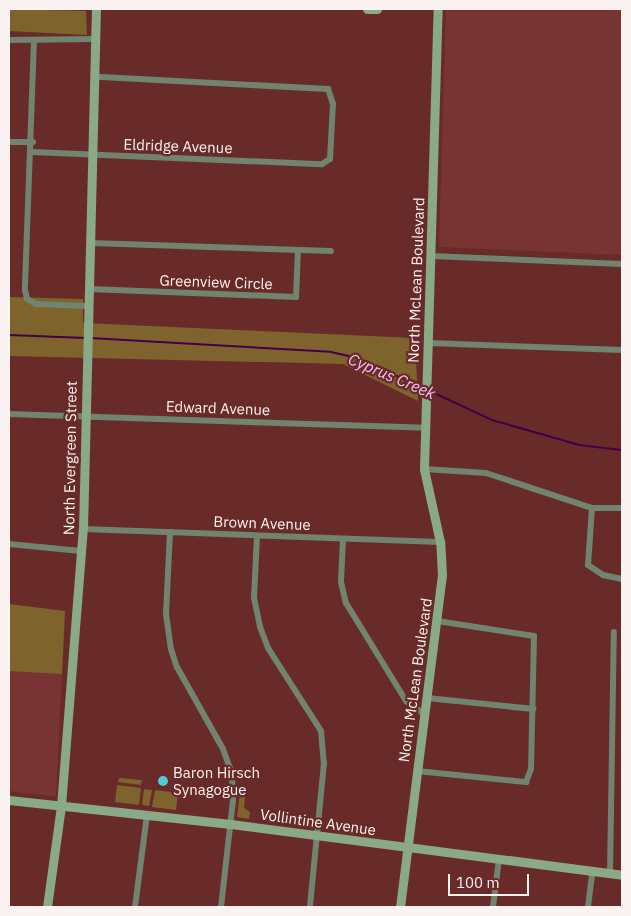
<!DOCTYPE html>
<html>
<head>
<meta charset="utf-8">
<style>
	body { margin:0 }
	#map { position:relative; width:631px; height:916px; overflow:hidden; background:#682b29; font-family:"IBM Plex Sans",sans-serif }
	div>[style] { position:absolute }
	.built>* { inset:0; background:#783432 }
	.green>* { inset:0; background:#7e642c }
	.stream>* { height:2px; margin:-1px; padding:0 1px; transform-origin:1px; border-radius:1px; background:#43004a }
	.street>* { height:6px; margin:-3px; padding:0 3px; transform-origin:3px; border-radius:3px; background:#70846f }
	.secondary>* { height:9px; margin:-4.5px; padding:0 4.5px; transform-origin:4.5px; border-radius:4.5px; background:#89a987 }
	.dots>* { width:14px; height:14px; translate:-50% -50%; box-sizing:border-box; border:2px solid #682b29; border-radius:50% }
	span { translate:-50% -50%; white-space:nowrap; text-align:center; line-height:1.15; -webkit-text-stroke:4.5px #682b29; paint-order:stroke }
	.street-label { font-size:15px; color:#fbf3f2 }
	.poi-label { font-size:15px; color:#fbf3f2 }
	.left { translate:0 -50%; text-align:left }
	.water-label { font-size:16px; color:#f5c0f9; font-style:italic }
	.frame { position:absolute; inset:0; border:10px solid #fbf3f2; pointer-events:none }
	.scale { position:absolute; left:448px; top:874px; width:81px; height:22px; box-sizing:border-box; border:2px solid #fbf3f2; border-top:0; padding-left:6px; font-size:15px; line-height:18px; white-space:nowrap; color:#fbf3f2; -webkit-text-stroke:4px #682b29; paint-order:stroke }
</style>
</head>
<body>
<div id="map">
	<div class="built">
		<i style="clip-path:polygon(446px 9px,622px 9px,622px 255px,439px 247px)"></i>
		<i style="clip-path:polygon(9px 604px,65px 611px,56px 797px,9px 791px)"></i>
	</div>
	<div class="green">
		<i style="clip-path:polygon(9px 9px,86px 11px,87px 35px,9px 31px)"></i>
		<i style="clip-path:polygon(9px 297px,83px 299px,83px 323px,415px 338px,418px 401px,343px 364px,9px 356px)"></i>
		<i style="clip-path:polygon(9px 604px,65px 611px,62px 674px,9px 671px)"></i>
		<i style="clip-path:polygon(119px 778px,142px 780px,141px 785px,118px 782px)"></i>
		<i style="clip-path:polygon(117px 785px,141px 788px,139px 805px,115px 802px)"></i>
		<i style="clip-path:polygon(144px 789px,152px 790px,149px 806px,142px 805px)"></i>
		<i style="clip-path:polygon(155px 790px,178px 793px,176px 810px,152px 807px)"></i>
		<i style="clip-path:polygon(240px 794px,245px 795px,244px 808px,250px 812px,249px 819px,237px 817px)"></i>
	</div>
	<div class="stream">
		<i style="left:9px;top:335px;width:77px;rotate:2.2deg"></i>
		<i style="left:90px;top:338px;width:241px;rotate:3.3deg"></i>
		<i style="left:331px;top:352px;width:27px;rotate:13deg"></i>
		<i style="left:357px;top:358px;width:72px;rotate:24.4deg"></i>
		<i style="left:430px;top:391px;width:68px;rotate:25.1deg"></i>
		<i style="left:492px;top:420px;width:91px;rotate:16deg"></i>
		<i style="left:579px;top:445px;width:43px;rotate:6.6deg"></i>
	</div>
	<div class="street">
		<i style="left:9px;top:40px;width:85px;rotate:-0.7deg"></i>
		<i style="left:34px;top:40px;width:250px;rotate:92.1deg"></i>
		<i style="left:25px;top:290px;width:9px;rotate:77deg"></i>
		<i style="left:27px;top:299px;width:10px;rotate:29deg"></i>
		<i style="left:36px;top:304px;width:52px;rotate:2.2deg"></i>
		<i style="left:9px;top:142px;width:24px"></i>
		<i style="left:32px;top:152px;width:290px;rotate:2.4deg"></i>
		<i style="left:322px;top:164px;width:9px;rotate:-32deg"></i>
		<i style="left:330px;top:159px;width:55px;rotate:-86.9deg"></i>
		<i style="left:333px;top:104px;width:16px;rotate:-108deg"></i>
		<i style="left:328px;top:89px;width:232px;rotate:-177deg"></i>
		<i style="left:91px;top:243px;width:240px;rotate:1.9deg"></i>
		<i style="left:431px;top:256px;width:191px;rotate:2.4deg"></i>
		<i style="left:89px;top:289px;width:207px;rotate:2.2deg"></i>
		<i style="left:296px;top:297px;width:47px;rotate:-87.6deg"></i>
		<i style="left:429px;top:343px;width:193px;rotate:2.1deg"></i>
		<i style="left:9px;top:414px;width:417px;rotate:1.9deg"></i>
		<i style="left:424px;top:469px;width:62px;rotate:3.7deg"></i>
		<i style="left:486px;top:473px;width:112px;rotate:18.3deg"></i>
		<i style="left:592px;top:508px;width:30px"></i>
		<i style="left:592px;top:508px;width:57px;rotate:94deg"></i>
		<i style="left:588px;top:565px;width:18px;rotate:34deg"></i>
		<i style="left:603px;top:575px;width:19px;rotate:12deg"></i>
		<i style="left:83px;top:529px;width:357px;rotate:2.1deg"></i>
		<i style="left:170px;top:532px;width:82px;rotate:92.8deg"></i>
		<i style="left:166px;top:614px;width:35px;rotate:82deg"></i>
		<i style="left:171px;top:649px;width:19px;rotate:72deg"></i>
		<i style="left:177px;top:667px;width:94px;rotate:60.7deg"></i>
		<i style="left:223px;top:749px;width:27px;rotate:70deg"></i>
		<i style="left:232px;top:774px;width:26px;rotate:88deg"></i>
		<i style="left:233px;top:800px;width:108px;rotate:96.4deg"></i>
		<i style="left:257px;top:536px;width:62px;rotate:92.8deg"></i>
		<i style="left:254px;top:598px;width:30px;rotate:78deg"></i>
		<i style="left:260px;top:627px;width:22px;rotate:69deg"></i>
		<i style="left:268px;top:648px;width:98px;rotate:57.4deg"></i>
		<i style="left:321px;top:731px;width:32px;rotate:85deg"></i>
		<i style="left:324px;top:763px;width:145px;rotate:95.6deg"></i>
		<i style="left:343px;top:539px;width:43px;rotate:92.7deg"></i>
		<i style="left:341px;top:582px;width:22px;rotate:77deg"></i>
		<i style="left:346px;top:603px;width:115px;rotate:58.5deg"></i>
		<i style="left:406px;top:701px;width:22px;rotate:36deg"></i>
		<i style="left:9px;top:544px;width:72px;rotate:5.6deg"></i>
		<i style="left:427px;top:698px;width:107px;rotate:5.9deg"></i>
		<i style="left:417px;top:771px;width:110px;rotate:5.8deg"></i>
		<i style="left:526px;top:782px;width:14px;rotate:-69deg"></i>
		<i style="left:531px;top:769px;width:133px;rotate:-88.7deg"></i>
		<i style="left:534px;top:636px;width:98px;rotate:-171.2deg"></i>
		<i style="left:610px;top:874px;width:242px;rotate:-89.1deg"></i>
		<i style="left:135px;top:907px;width:94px;rotate:-82.6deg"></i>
		<i style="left:493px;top:907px;width:48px;rotate:-82.9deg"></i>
		<i style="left:588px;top:907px;width:35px;rotate:-83deg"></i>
	</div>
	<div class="secondary">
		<i style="left:367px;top:9px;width:10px"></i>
		<i style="left:9px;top:800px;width:223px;rotate:6.2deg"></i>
		<i style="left:231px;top:824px;width:394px;rotate:7.4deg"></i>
		<i style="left:47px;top:907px;width:102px;rotate:-82.1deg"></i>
		<i style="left:61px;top:806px;width:278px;rotate:-85.5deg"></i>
		<i style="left:83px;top:529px;width:520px;rotate:-88.57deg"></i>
		<i style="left:400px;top:907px;width:335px;rotate:-82.8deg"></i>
		<i style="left:442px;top:575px;width:33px;rotate:-93deg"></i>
		<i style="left:440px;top:542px;width:75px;rotate:-102.4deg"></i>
		<i style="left:424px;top:469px;width:460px;rotate:-88.3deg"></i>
	</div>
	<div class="dots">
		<i style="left:163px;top:781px;background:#52cbd7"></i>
	</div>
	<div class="street-label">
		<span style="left:178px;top:146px;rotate:2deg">Eldridge Avenue</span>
		<span style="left:416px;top:280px;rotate:-88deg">North McLean Boulevard</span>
		<span style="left:216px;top:282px;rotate:2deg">Greenview Circle</span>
		<span style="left:218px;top:408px;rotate:2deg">Edward Avenue</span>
		<span style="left:70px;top:458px;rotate:-89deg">North Evergreen Street</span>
		<span style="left:262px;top:523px;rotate:2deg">Brown Avenue</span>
		<span style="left:415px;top:680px;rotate:-82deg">North McLean Boulevard</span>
		<span style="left:318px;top:822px;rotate:8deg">Vollintine Avenue</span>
	</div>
	<div class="poi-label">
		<span class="left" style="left:173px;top:781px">Baron Hirsch<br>Synagogue</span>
	</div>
	<div class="water-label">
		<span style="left:392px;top:376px;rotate:23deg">Cyprus Creek</span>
	</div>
	<div class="frame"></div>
	<div class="scale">100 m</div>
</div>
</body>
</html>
